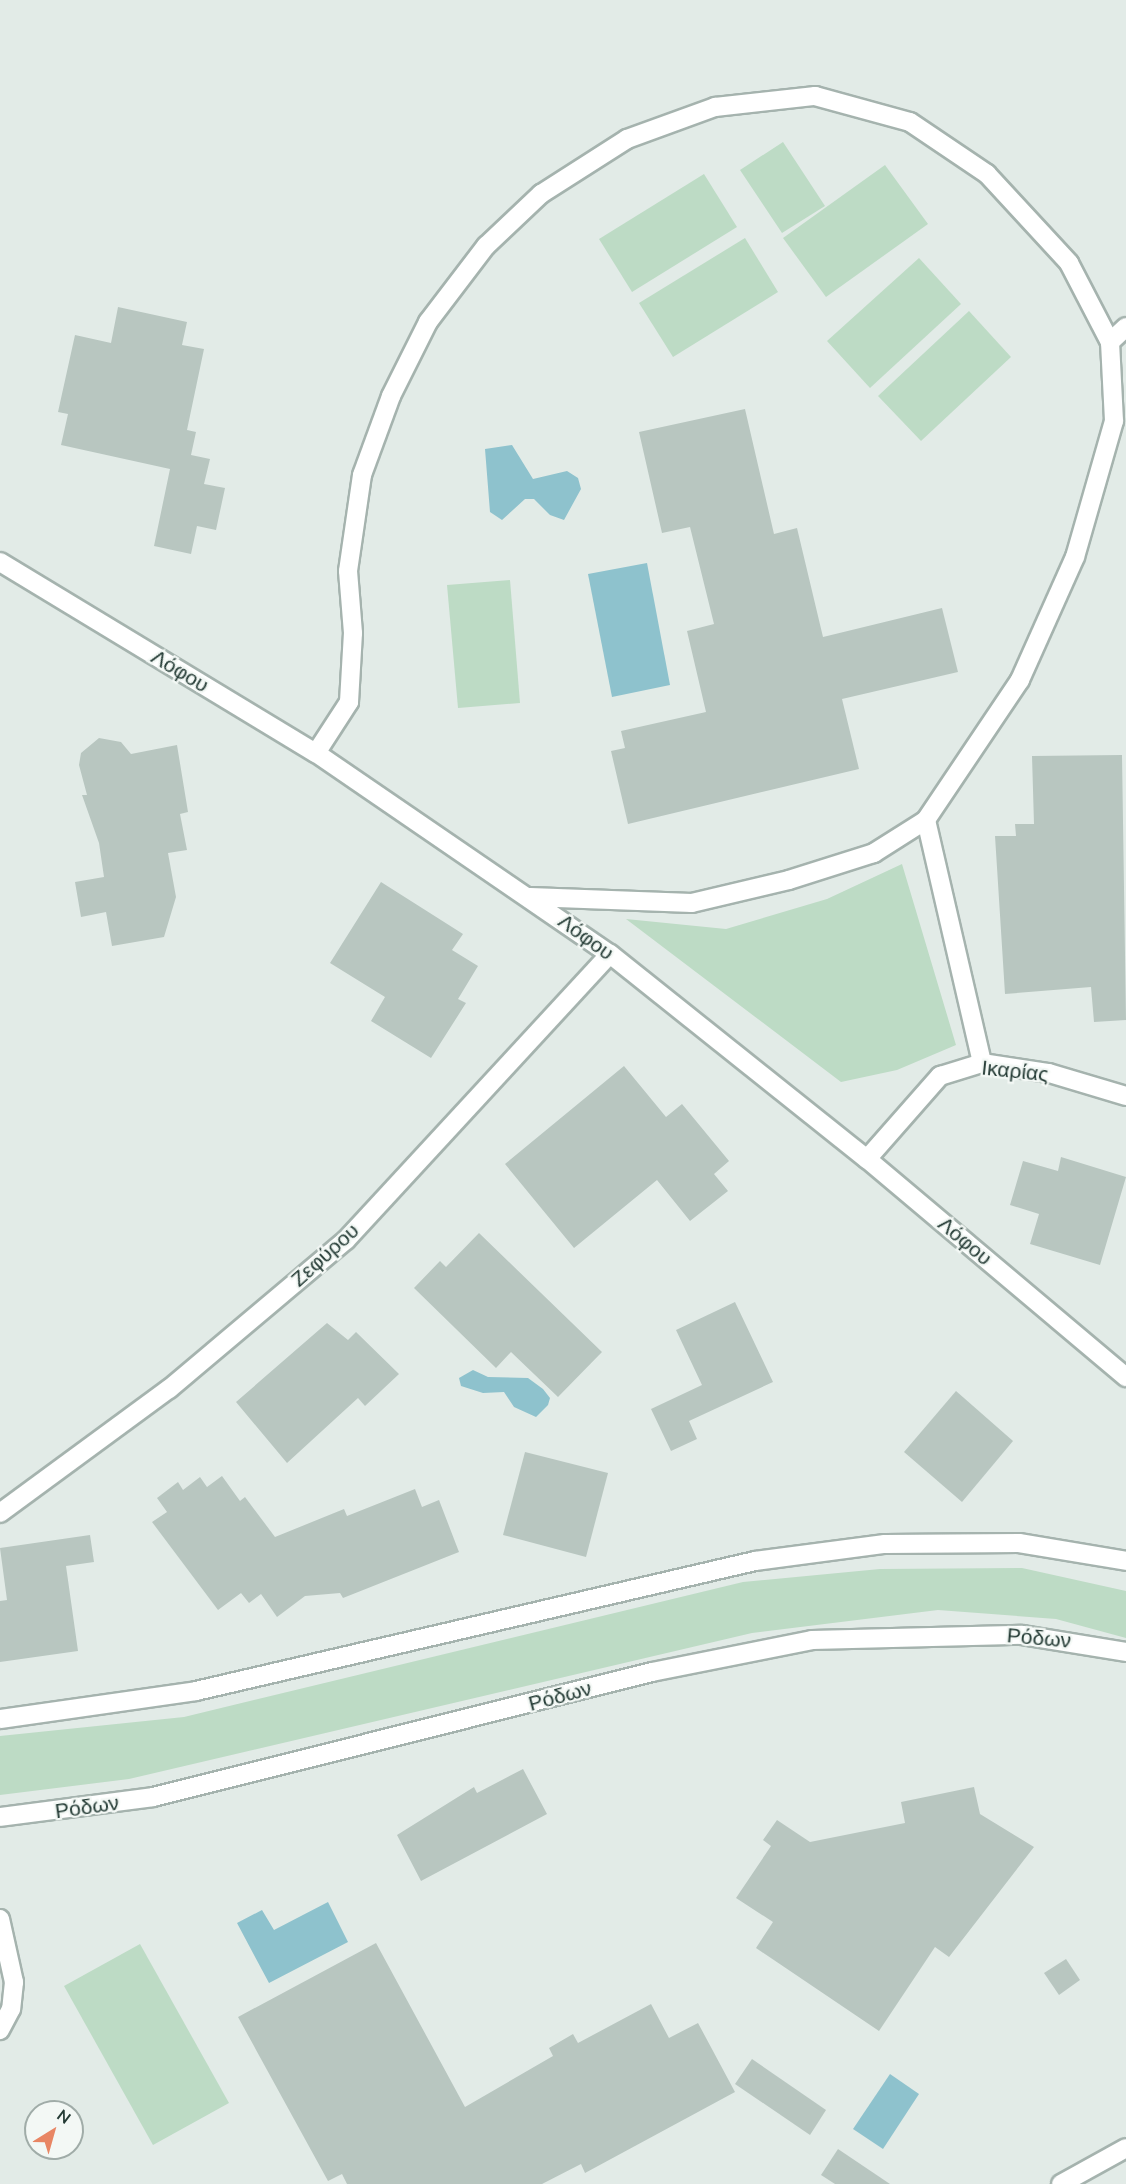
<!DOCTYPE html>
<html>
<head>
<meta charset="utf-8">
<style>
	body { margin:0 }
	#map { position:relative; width:1126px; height:2184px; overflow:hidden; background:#e2ebe7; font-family:"Nunito Sans",sans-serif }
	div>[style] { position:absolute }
	.green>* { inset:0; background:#bddbc5 }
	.water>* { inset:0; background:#8ec2cd }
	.building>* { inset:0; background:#b8c6c0 }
	.roads { filter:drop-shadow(2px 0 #a5b3ae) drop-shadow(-2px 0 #a5b3ae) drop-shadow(0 2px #a5b3ae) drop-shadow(0 -2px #a5b3ae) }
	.minor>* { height:18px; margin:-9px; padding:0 9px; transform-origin:9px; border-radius:9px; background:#fff }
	span { translate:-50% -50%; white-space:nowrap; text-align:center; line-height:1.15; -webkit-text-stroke:4.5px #f3f8f5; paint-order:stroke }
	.street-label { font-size:21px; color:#243b35 }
	.north { position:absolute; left:24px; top:2100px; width:60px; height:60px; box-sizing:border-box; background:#f3f8f5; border:2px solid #a0aca8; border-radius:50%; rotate:37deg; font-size:16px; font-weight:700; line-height:24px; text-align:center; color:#243b35 }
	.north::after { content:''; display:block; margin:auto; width:21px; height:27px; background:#e88664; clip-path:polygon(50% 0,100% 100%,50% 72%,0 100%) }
</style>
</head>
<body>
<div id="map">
	<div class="green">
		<i style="clip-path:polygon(783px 142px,825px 206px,782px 233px,740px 170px)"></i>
		<i style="clip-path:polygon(885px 165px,928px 224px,826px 297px,783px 238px)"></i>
		<i style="clip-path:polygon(704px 174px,737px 227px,632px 292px,599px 239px)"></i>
		<i style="clip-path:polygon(745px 238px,778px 292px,673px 357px,639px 303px)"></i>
		<i style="clip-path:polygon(919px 258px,961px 304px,870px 388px,827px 341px)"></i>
		<i style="clip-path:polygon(969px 311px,1011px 357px,921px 441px,878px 396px)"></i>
		<i style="clip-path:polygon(510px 580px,520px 703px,458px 708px,447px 585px)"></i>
		<i style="clip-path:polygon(902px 864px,956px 1045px,897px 1070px,841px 1082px,626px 919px,726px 929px,827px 899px)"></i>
		<i style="clip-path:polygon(1022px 1568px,1126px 1591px,1126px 1638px,1056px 1619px,938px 1610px,752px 1633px,129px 1779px,0 1795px,0 1736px,184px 1717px,743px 1582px,880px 1569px)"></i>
		<i style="clip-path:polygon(140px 1944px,229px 2103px,153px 2145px,64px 1986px)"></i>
	</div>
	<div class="water">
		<i style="clip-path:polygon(512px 445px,533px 479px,567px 471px,578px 478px,581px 489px,564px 520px,550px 515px,534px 499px,525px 499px,502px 520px,490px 512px,485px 449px)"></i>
		<i style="clip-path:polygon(647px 563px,670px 685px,612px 697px,588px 574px)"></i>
		<i style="clip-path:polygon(473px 1370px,488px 1377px,528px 1378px,543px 1389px,550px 1398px,548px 1405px,536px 1417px,514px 1407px,504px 1392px,483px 1393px,461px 1386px,459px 1378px)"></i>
		<i style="clip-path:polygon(328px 1902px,348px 1942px,269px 1983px,237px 1923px,262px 1910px,274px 1930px)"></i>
		<i style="clip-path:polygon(890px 2074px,919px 2094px,883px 2149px,853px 2129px)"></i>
	</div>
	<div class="building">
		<i style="clip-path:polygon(118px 307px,187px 322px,182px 345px,204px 349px,187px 430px,196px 432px,191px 455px,210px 459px,204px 484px,225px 488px,216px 530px,197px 526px,191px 554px,154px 546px,170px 469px,61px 445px,68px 414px,58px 412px,75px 335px,111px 343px)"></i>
		<i style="clip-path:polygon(745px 409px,774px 534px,797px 528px,823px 637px,942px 608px,958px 672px,842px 699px,859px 769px,628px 824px,611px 751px,625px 748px,621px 731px,706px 712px,687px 631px,714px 624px,690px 527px,662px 533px,639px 432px)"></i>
		<i style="clip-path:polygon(99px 738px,121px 742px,131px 754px,177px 745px,188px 812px,180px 814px,187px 850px,168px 853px,176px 897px,164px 937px,112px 946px,106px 912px,81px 917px,75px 882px,104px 877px,99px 843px,82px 795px,87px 795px,79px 765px,81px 753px)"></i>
		<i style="clip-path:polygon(1122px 755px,1126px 1020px,1094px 1022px,1091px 987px,1005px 994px,995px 836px,1016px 836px,1015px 824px,1034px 824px,1032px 756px)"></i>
		<i style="clip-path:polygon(381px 882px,463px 934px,452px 950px,478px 966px,458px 999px,466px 1003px,431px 1058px,371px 1021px,385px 997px,330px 963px)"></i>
		<i style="clip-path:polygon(624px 1066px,666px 1117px,682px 1104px,729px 1161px,714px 1174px,728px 1191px,690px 1221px,657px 1180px,574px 1248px,505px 1164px)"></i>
		<i style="clip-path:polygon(1061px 1157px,1126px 1177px,1100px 1265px,1030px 1244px,1039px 1214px,1010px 1205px,1023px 1161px,1058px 1171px)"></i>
		<i style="clip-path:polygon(479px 1233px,602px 1352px,558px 1397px,511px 1352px,496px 1368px,414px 1288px,440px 1261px,446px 1267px)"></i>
		<i style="clip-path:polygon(735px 1302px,773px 1382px,689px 1421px,697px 1439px,671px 1451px,651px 1409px,702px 1385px,676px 1330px)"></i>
		<i style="clip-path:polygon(327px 1323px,348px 1340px,356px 1332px,399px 1374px,365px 1406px,358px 1398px,287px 1463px,236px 1402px)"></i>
		<i style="clip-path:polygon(956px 1391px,1013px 1441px,962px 1502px,904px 1452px)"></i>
		<i style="clip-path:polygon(525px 1452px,608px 1473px,586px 1557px,503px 1535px)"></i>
		<i style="clip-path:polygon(222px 1476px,240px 1501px,245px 1497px,275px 1537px,344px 1509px,347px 1516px,415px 1489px,422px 1507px,439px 1500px,459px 1552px,343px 1598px,340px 1593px,305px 1596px,277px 1617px,261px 1594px,249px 1603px,241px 1593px,218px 1610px,152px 1522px,167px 1512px,157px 1498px,178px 1482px,183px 1490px,200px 1477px,207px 1487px)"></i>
		<i style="clip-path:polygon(90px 1535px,94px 1562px,66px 1566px,78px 1651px,0 1662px,0 1601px,7px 1600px,0 1548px)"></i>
		<i style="clip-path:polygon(523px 1769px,547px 1814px,421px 1881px,397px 1835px,474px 1787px,477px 1793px)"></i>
		<i style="clip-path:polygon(974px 1787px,980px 1814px,1034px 1847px,949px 1957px,935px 1947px,879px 2031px,756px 1948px,773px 1922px,736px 1898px,771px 1846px,763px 1840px,777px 1820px,810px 1842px,905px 1823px,901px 1802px)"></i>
		<i style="clip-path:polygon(376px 1943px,465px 2107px,553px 2056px,549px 2048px,573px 2034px,578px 2043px,651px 2004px,669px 2038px,698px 2023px,735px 2092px,585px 2173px,581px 2164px,542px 2184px,347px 2184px,342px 2174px,328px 2181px,238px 2017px)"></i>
		<i style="clip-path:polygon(1066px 1959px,1080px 1980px,1059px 1995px,1044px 1973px)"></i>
		<i style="clip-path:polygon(752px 2059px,826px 2110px,810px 2135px,735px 2084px)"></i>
		<i style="clip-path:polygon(838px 2149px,890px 2184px,835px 2184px,821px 2175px)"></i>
	</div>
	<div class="roads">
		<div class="minor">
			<i style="left:1110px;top:342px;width:22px;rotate:-43deg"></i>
			<i style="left:0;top:562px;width:369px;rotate:31.2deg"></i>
			<i style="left:316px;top:753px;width:356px;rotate:34.4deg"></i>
			<i style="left:610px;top:954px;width:329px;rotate:38.6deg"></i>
			<i style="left:867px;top:1159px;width:339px;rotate:40.1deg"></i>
			<i style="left:316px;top:753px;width:61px;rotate:-57.1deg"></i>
			<i style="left:349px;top:702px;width:69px;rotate:-86.7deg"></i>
			<i style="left:353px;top:633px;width:62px;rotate:-94.6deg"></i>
			<i style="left:348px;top:571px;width:97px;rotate:-81.7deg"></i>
			<i style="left:362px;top:475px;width:84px;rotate:-69.8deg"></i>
			<i style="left:391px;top:396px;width:83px;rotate:-63.4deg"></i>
			<i style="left:428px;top:322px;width:96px;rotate:-52.7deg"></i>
			<i style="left:486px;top:246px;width:76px;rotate:-43.4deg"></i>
			<i style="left:541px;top:194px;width:102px;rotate:-32.6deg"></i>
			<i style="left:627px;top:139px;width:94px;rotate:-20deg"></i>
			<i style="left:715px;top:107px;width:101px;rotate:-6.3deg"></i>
			<i style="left:815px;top:96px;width:98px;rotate:15.3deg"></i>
			<i style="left:910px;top:122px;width:93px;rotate:34deg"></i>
			<i style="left:987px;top:174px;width:121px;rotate:47.3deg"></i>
			<i style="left:1069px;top:263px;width:89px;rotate:62.6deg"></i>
			<i style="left:1110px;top:342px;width:79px;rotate:87.1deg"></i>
			<i style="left:1114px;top:421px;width:141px;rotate:106deg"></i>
			<i style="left:1075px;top:557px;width:135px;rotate:114.1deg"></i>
			<i style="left:1020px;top:680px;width:169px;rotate:123.9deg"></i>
			<i style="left:926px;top:820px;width:62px;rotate:147.6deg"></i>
			<i style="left:874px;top:853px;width:89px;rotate:162.4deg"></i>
			<i style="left:789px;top:880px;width:100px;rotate:166.7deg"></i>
			<i style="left:692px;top:903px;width:162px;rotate:-177.9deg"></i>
			<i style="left:926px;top:820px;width:249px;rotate:77deg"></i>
			<i style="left:867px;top:1159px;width:111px;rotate:-48.7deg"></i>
			<i style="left:940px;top:1076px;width:44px;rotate:-17.2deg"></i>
			<i style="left:982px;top:1063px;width:68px;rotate:8.5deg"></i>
			<i style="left:1049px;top:1073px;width:80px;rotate:16.6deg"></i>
			<i style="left:0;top:1513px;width:210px;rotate:-36.3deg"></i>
			<i style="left:169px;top:1389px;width:231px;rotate:-40.1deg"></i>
			<i style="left:346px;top:1240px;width:389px;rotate:-47.3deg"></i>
			<i style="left:0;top:1719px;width:198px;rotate:-8.1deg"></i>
			<i style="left:196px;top:1691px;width:574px;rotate:-13.09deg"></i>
			<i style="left:755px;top:1561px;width:131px;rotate:-7.5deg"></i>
			<i style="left:885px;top:1544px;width:134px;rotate:-0.4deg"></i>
			<i style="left:1019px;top:1543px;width:109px;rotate:9.5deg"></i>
			<i style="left:0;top:1817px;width:154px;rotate:-7.4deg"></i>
			<i style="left:153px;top:1797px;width:514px;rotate:-14.06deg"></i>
			<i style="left:652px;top:1672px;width:163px;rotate:-11.3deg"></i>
			<i style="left:812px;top:1640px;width:210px;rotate:-1.4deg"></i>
			<i style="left:1022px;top:1635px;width:105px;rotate:9.3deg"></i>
			<i style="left:0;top:1919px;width:65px;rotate:77.5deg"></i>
			<i style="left:14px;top:1982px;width:27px;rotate:96deg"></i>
			<i style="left:11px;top:2009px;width:24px;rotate:118deg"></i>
			<i style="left:1061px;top:2184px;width:74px;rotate:-29deg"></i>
		</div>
	</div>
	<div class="street-label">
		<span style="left:180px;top:671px;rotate:31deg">Λόφου</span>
		<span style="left:586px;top:937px;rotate:36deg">Λόφου</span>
		<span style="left:1015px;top:1071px;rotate:6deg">Ικαρίας</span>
		<span style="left:965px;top:1241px;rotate:40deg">Λόφου</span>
		<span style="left:325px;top:1255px;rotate:-42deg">Ζεφύρου</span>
		<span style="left:1039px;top:1638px;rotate:5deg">Ρόδων</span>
		<span style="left:560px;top:1696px;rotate:-15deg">Ρόδων</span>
		<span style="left:87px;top:1807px;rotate:-8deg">Ρόδων</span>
	</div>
	<div class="north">N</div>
</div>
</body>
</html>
